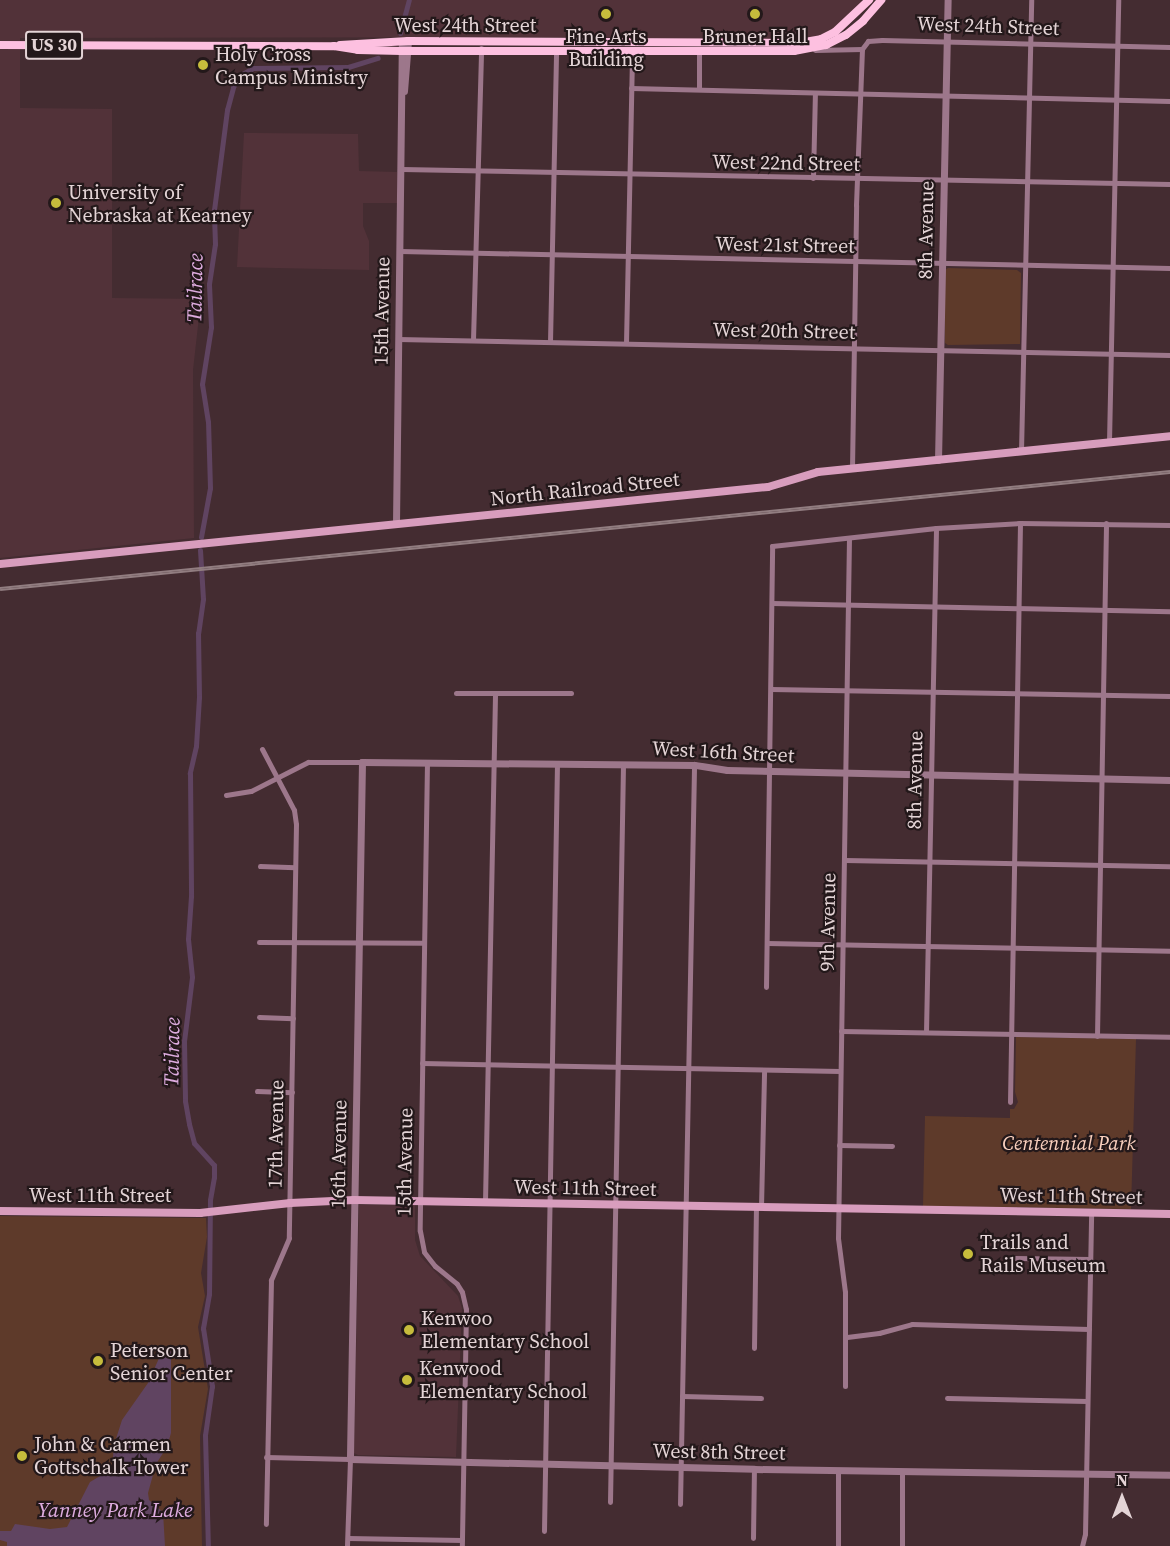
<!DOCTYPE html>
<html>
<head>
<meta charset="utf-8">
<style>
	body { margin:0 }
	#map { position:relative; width:1170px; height:1546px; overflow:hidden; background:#442c31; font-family:"Source Serif 4",serif }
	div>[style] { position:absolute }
	.built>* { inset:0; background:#523239 }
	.green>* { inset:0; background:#5e3a2a }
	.water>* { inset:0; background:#604461 }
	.canal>* { height:5px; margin:-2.5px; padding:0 2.5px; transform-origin:2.5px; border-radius:2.5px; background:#604461 }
	.minor>* { height:5px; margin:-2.5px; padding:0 2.5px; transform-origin:2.5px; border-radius:2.5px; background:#9d778b }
	.tertiary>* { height:7px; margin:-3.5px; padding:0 3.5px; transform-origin:3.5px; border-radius:3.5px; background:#9d778b }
	.secondary>* { height:8px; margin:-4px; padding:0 4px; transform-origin:4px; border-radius:4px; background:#d89dbd }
	.primary>* { height:8px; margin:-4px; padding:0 4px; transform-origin:4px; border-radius:4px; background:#fdc0e0 }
	.rail>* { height:4px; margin-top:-2px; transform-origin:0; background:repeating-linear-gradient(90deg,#23181a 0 4.5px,#917d80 0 9px); box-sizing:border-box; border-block:2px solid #917d80 }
	.dots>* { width:16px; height:16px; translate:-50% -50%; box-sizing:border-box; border:3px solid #23181a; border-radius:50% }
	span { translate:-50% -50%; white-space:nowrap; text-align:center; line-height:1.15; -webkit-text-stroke:4.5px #23181a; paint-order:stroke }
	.shield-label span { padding:2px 4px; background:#23181a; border:2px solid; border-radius:4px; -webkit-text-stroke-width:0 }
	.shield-label { font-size:18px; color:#e4d4d6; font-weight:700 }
	.street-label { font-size:20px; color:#e4d4d6 }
	.poi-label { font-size:20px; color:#e4d4d6 }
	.left { translate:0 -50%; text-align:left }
	.park-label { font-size:20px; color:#f9cfbd; font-style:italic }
	.water-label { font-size:21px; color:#ddabde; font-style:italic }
	.north { position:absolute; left:1092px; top:1468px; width:60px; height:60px; -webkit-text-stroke:4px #23181a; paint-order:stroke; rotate:0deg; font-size:16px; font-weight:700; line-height:24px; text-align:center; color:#e4d4d6 }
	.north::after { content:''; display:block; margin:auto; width:21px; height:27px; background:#e4d4d6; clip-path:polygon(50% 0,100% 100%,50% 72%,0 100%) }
</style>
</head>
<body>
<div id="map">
	<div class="built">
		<i style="clip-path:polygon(0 0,860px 0,862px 4px,844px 26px,811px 42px,600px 37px,20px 38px,20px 108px,112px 109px,112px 298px,201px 299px,193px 370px,194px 538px,0 558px)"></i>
		<i style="clip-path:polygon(244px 133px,358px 134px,359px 171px,397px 172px,397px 203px,363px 203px,363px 226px,369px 241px,369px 270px,237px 267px)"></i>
		<i style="clip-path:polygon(359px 1205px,415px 1205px,415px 1240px,420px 1256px,458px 1296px,462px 1308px,456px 1457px,358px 1455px,354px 1453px)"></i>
	</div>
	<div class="green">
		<i style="clip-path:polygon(948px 268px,1017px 270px,1021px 273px,1020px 344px,948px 345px,945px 343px,945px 270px)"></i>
		<i style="clip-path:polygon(1016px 1037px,1136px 1039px,1131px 1209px,923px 1206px,925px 1116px,1010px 1118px,1010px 1109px,1014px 1109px,1018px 1102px,1015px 1092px)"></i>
		<i style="clip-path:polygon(0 1216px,206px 1218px,207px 1237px,201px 1273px,205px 1296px,198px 1327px,208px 1389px,200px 1436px,202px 1546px,0 1546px)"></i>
	</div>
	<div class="water">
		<i style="clip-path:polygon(164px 1347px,168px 1347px,171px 1352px,171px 1433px,167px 1447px,156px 1464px,148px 1493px,149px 1500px,163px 1512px,165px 1546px,7px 1546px,7px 1542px,0 1540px,0 1531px,11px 1531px,15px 1524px,50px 1529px,67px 1527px,90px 1482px,112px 1469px,114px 1445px,122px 1420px,148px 1383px)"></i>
	</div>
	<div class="canal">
		<i style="left:400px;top:33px;width:34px;rotate:-75deg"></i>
		<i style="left:201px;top:537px;width:50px;rotate:-79.6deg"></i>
		<i style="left:210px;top:488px;width:66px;rotate:-91.7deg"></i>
		<i style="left:208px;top:422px;width:38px;rotate:-99deg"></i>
		<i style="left:202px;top:384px;width:58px;rotate:-81deg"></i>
		<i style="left:211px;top:327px;width:43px;rotate:-92.7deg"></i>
		<i style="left:209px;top:284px;width:40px;rotate:-81.5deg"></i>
		<i style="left:215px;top:244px;width:34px;rotate:-92deg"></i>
		<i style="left:214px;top:210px;width:101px;rotate:-82.6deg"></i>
		<i style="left:227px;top:110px;width:24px;rotate:-75deg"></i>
		<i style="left:233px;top:87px;width:13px;rotate:-61deg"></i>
		<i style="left:239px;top:76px;width:16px;rotate:-30deg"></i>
		<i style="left:253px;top:68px;width:95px;rotate:-0.6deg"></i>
		<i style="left:348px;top:67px;width:31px;rotate:-17deg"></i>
		<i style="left:200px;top:550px;width:49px;rotate:86.5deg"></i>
		<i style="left:203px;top:599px;width:34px;rotate:98deg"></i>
		<i style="left:198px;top:633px;width:64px;rotate:89.1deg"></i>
		<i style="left:199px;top:697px;width:49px;rotate:93.5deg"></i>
		<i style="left:196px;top:746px;width:28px;rotate:103deg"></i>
		<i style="left:190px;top:773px;width:123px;rotate:89.5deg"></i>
		<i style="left:191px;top:896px;width:43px;rotate:94deg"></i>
		<i style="left:188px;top:939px;width:38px;rotate:84deg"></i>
		<i style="left:192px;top:977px;width:64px;rotate:97.1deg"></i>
		<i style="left:184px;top:1041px;width:60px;rotate:89deg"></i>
		<i style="left:185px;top:1101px;width:23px;rotate:80deg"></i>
		<i style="left:189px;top:1124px;width:20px;rotate:75deg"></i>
		<i style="left:194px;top:1143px;width:30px;rotate:48deg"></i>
		<i style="left:214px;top:1165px;width:12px;rotate:90deg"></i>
		<i style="left:214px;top:1177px;width:23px;rotate:100deg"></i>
		<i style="left:210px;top:1200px;width:94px;rotate:90.6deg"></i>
		<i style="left:209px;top:1294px;width:35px;rotate:100deg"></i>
		<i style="left:203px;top:1328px;width:59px;rotate:81.2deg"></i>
		<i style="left:212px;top:1386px;width:49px;rotate:98.1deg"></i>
		<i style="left:205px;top:1435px;width:111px;rotate:88.5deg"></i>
	</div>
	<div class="minor">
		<i style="left:862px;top:49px;width:10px;rotate:-53deg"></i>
		<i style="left:868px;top:41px;width:14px;rotate:-4deg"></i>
		<i style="left:882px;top:40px;width:288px;rotate:1.4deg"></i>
		<i style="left:815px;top:50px;width:47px;rotate:-1.2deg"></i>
		<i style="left:699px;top:52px;width:37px;rotate:90deg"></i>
		<i style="left:631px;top:88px;width:539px;rotate:1.38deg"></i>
		<i style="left:402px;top:169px;width:768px;rotate:1.12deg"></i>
		<i style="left:813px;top:178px;width:85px;rotate:-88.7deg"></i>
		<i style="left:400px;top:251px;width:770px;rotate:1.26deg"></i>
		<i style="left:398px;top:339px;width:772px;rotate:1.19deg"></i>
		<i style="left:473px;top:340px;width:292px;rotate:-88.4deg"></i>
		<i style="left:550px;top:342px;width:293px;rotate:-88.8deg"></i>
		<i style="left:626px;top:343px;width:293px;rotate:-88.8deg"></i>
		<i style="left:1109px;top:442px;width:442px;rotate:-88.8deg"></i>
		<i style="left:1021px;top:451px;width:451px;rotate:-88.7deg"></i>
		<i style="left:852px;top:469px;width:264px;rotate:-89.1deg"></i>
		<i style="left:856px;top:205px;width:156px;rotate:-87.8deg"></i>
		<i style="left:772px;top:603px;width:398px;rotate:1.2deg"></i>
		<i style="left:771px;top:689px;width:399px;rotate:1deg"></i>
		<i style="left:456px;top:693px;width:115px"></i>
		<i style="left:262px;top:749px;width:69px;rotate:62.3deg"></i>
		<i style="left:294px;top:810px;width:14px;rotate:82deg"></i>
		<i style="left:296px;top:824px;width:414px;rotate:91deg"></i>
		<i style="left:289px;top:1238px;width:46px;rotate:113.2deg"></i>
		<i style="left:271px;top:1280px;width:244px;rotate:91.2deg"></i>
		<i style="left:427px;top:762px;width:469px;rotate:90.9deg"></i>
		<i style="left:420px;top:1231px;width:21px;rotate:79deg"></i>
		<i style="left:424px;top:1252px;width:18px;rotate:52deg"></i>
		<i style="left:435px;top:1266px;width:28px;rotate:39deg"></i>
		<i style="left:457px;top:1284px;width:9px;rotate:58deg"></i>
		<i style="left:462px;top:1292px;width:17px;rotate:77deg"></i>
		<i style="left:466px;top:1309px;width:237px;rotate:91deg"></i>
		<i style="left:226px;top:795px;width:25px;rotate:-9deg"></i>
		<i style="left:251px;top:791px;width:64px;rotate:-27deg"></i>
		<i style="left:308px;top:762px;width:54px"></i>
		<i style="left:845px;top:860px;width:325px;rotate:1.1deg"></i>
		<i style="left:260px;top:866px;width:35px;rotate:2deg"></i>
		<i style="left:259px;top:942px;width:165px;rotate:0.3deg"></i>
		<i style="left:767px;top:943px;width:403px;rotate:1.1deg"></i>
		<i style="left:766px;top:987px;width:441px;rotate:-89.2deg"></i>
		<i style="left:772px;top:546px;width:165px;rotate:-6.3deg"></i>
		<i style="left:936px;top:528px;width:84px;rotate:-3.4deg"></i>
		<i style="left:1020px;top:523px;width:150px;rotate:0.8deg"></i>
		<i style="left:259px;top:1017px;width:34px;rotate:2deg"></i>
		<i style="left:841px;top:1031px;width:329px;rotate:1deg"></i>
		<i style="left:926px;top:1032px;width:504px;rotate:-88.86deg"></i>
		<i style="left:1097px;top:1036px;width:513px;rotate:-88.99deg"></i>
		<i style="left:422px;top:1063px;width:418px;rotate:1.1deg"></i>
		<i style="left:257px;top:1091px;width:35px;rotate:2deg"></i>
		<i style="left:1010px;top:1102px;width:579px;rotate:-89.01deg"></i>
		<i style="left:839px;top:1145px;width:53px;rotate:1.1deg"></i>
		<i style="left:485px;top:1202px;width:509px;rotate:-88.87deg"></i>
		<i style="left:761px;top:1207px;width:137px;rotate:-88.7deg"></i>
		<i style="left:1014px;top:1258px;width:76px;rotate:0.8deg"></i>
		<i style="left:847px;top:1337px;width:32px;rotate:-7deg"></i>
		<i style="left:879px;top:1333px;width:34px;rotate:-15deg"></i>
		<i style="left:912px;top:1324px;width:177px;rotate:1.6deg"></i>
		<i style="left:754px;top:1348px;width:141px;rotate:-89.2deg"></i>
		<i style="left:845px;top:1386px;width:94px;rotate:-90deg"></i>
		<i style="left:845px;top:1292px;width:54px;rotate:-97.4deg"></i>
		<i style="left:838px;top:1238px;width:700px;rotate:-89.1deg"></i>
		<i style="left:682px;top:1396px;width:79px;rotate:1.5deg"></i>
		<i style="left:947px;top:1398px;width:140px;rotate:1.2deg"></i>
		<i style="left:266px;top:1457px;width:84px;rotate:1.4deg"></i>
		<i style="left:350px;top:1459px;width:87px;rotate:92deg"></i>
		<i style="left:838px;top:1470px;width:76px;rotate:90deg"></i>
		<i style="left:610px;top:1502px;width:738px;rotate:-88.99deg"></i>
		<i style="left:680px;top:1504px;width:739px;rotate:-88.91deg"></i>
		<i style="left:544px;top:1531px;width:767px;rotate:-89.03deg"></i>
		<i style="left:348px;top:1538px;width:114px;rotate:1deg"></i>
		<i style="left:753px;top:1538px;width:69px;rotate:-89.2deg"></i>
		<i style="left:902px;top:1546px;width:75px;rotate:-90deg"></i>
		<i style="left:1082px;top:1546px;width:12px;rotate:-76deg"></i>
		<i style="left:1085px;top:1534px;width:321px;rotate:-88.9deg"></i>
	</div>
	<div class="tertiary">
		<i style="left:404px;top:91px;width:50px;rotate:-85.4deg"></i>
		<i style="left:938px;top:460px;width:460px;rotate:-88.8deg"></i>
		<i style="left:396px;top:523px;width:482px;rotate:-89.3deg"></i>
		<i style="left:1170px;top:780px;width:443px;rotate:-178.7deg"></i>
		<i style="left:727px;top:770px;width:33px;rotate:-171deg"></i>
		<i style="left:694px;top:765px;width:332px;rotate:-179.5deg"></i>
		<i style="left:362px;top:762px;width:697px;rotate:90.99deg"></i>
		<i style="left:350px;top:1459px;width:404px;rotate:1.4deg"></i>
		<i style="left:754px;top:1469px;width:416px;rotate:0.8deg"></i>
	</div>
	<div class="secondary">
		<i style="left:0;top:564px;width:772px;rotate:-5.73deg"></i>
		<i style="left:768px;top:487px;width:52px;rotate:-16.7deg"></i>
		<i style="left:818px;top:472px;width:354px;rotate:-5.8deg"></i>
		<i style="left:0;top:1211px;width:200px;rotate:0.6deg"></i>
		<i style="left:200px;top:1213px;width:91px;rotate:-6.3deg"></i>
		<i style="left:290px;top:1203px;width:64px;rotate:-2.7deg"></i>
		<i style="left:354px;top:1200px;width:816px;rotate:0.98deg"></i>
	</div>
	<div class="primary">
		<i style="left:0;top:45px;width:334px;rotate:0.2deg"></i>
		<i style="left:334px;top:46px;width:24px;rotate:9deg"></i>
		<i style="left:358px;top:50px;width:43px;rotate:1.3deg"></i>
		<i style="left:401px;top:51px;width:393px"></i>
		<i style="left:794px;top:51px;width:33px;rotate:-11deg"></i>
		<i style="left:826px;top:45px;width:22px;rotate:-27deg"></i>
		<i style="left:846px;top:35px;width:22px;rotate:-39deg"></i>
		<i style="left:863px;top:21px;width:28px;rotate:-49deg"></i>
		<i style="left:340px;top:45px;width:68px;rotate:-3.4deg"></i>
		<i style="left:408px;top:41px;width:391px;rotate:0.3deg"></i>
		<i style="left:799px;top:43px;width:22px;rotate:-10deg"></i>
		<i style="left:821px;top:39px;width:16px;rotate:-27deg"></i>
		<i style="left:835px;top:32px;width:47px;rotate:-43.3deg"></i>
	</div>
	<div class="rail">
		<i style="left:0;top:589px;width:1176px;rotate:-5.71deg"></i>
	</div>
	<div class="dots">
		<i style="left:606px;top:14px;background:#c6bc3c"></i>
		<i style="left:755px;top:14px;background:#c6bc3c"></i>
		<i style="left:203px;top:65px;background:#c6bc3c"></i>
		<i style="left:56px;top:203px;background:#c6bc3c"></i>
		<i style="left:968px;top:1254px;background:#c6bc3c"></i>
		<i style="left:409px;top:1330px;background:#c6bc3c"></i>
		<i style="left:98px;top:1361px;background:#c6bc3c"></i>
		<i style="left:407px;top:1380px;background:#c6bc3c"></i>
		<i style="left:22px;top:1456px;background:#c6bc3c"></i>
	</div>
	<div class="shield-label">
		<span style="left:54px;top:45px">US 30</span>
	</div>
	<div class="street-label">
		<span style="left:465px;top:25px">West 24th Street</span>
		<span style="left:988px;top:26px;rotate:2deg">West 24th Street</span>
		<span style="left:786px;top:163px;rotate:1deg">West 22nd Street</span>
		<span style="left:926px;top:230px;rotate:-89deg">8th Avenue</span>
		<span style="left:785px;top:245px;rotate:1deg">West 21st Street</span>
		<span style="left:382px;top:311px;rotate:-89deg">15th Avenue</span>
		<span style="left:784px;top:331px;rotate:1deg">West 20th Street</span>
		<span style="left:585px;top:489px;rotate:-6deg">North Railroad Street</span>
		<span style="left:723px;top:752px;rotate:3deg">West 16th Street</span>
		<span style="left:915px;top:780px;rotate:-89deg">8th Avenue</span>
		<span style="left:828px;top:922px;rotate:-89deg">9th Avenue</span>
		<span style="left:276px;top:1134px;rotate:-89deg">17th Avenue</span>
		<span style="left:339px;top:1154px;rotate:-89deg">16th Avenue</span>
		<span style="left:405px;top:1162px;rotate:-89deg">15th Avenue</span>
		<span style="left:585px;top:1188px;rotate:1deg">West 11th Street</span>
		<span style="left:100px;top:1195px">West 11th Street</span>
		<span style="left:1071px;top:1196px;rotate:1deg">West 11th Street</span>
		<span style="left:719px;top:1452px;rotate:1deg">West 8th Street</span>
	</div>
	<div class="poi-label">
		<span style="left:606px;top:48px">Fine Arts<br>Building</span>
		<span style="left:755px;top:36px">Bruner Hall</span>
		<span class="left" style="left:215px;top:66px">Holy Cross<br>Campus Ministry</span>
		<span class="left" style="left:68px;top:204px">University of<br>Nebraska at Kearney</span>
		<span class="left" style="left:980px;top:1254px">Trails and<br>Rails Museum</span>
		<span class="left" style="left:421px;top:1330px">Kenwoo<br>Elementary School</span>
		<span class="left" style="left:110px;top:1362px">Peterson<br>Senior Center</span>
		<span class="left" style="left:419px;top:1380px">Kenwood<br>Elementary School</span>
		<span class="left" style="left:34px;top:1456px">John &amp; Carmen<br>Gottschalk Tower</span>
	</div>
	<div class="park-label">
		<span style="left:1069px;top:1143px">Centennial Park</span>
	</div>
	<div class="water-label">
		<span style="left:195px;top:288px;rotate:-89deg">Tailrace</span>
		<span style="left:172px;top:1052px;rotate:-89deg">Tailrace</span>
		<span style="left:115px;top:1510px">Yanney Park Lake</span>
	</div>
	<div class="north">N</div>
</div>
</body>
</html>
